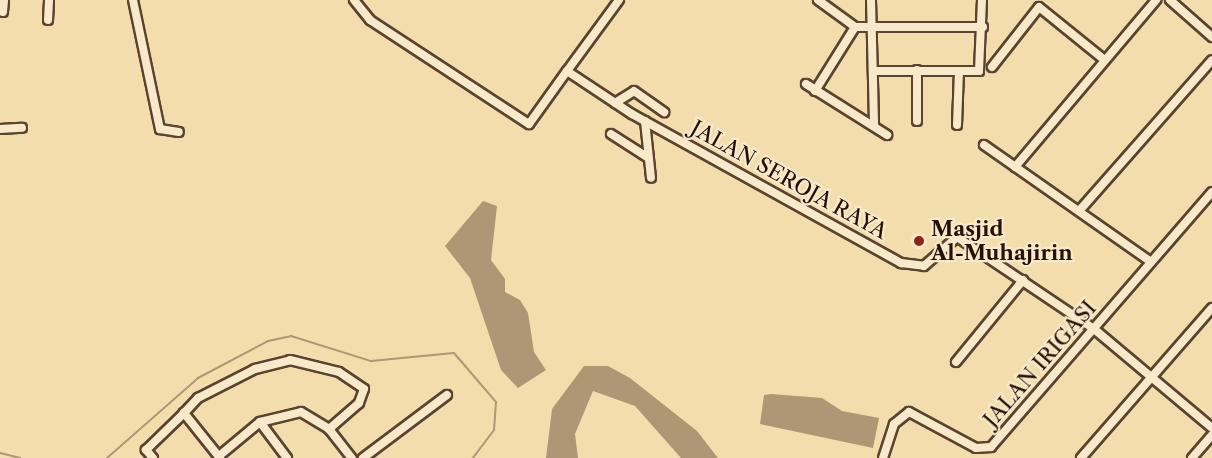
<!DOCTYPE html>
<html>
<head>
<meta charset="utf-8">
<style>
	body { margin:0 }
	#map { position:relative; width:1212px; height:458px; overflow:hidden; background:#f4ddad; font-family:"Libre Caslon Text",serif }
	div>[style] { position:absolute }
	.water>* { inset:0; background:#ae9774 }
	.stream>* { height:2px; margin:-1px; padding:0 1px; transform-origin:1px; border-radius:1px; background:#ae9774 }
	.roads { filter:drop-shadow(2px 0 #5a432f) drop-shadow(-2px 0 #5a432f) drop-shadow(0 2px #5a432f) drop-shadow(0 -2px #5a432f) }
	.street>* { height:8px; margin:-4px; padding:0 4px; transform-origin:4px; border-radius:4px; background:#f8e9ca }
	.dots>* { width:16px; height:16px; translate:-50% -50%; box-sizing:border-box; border:3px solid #f8e9ca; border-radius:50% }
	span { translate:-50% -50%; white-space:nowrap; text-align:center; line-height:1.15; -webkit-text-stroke:4.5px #f8e9ca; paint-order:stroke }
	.street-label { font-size:21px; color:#271005 }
	.poi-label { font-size:21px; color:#271005; font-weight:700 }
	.left { translate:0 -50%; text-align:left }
</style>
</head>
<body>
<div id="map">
	<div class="water">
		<i style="clip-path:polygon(483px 201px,497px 206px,491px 260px,505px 279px,505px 292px,520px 300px,528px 313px,534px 352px,546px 370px,518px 388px,501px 370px,470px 278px,445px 246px)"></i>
		<i style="clip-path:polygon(584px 366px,608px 366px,630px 378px,697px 431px,718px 458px,681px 458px,635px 406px,593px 391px,575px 434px,578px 458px,546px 458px,552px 409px)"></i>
		<i style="clip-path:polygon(771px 394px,822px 398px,842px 411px,879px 418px,873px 448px,760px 424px,764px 395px)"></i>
	</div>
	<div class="stream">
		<i style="left:0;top:453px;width:21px;rotate:14deg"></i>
		<i style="left:107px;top:458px;width:121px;rotate:-41.3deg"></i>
		<i style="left:198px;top:378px;width:79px;rotate:-27.9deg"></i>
		<i style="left:268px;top:341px;width:24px;rotate:-12deg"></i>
		<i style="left:291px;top:336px;width:84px;rotate:17.4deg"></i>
		<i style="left:371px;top:361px;width:83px;rotate:-5.5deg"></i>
		<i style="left:454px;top:353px;width:65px;rotate:49.4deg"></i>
		<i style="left:496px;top:402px;width:28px;rotate:94deg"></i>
		<i style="left:494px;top:430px;width:35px;rotate:127deg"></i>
	</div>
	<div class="roads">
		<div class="street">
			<i style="left:133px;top:0;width:132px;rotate:78.2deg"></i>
			<i style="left:160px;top:129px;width:19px;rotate:9deg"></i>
			<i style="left:354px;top:0;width:26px;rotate:51deg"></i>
			<i style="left:370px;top:20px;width:190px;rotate:33.2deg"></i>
			<i style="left:529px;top:124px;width:65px;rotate:-54.4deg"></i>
			<i style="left:619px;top:0;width:88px;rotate:126.2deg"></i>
			<i style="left:567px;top:71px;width:78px;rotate:33.5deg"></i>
			<i style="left:632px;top:114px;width:308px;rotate:29deg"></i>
			<i style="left:901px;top:263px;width:23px;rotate:7deg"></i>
			<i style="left:924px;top:266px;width:44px;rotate:-41.3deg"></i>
			<i style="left:957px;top:237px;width:165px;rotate:33.9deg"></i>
			<i style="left:1094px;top:329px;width:154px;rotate:40deg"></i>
			<i style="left:818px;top:0;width:46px;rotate:36.1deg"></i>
			<i style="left:855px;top:27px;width:128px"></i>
			<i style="left:871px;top:0;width:126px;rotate:88.6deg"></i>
			<i style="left:1170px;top:0;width:56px;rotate:41.4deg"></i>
			<i style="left:3px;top:12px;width:12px;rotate:-85deg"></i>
			<i style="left:48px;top:20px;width:20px;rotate:-87deg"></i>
			<i style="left:992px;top:67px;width:76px;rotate:-51.9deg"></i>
			<i style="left:1039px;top:7px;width:81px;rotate:39deg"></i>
			<i style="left:917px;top:70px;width:51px;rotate:90deg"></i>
			<i style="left:874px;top:71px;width:105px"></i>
			<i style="left:979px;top:71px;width:71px;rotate:-87.6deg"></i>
			<i style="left:806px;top:84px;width:96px;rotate:32.2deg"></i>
			<i style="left:815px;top:91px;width:75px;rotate:-58deg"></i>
			<i style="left:615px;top:103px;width:22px;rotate:-32deg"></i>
			<i style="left:634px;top:91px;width:37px;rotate:35deg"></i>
			<i style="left:645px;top:121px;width:57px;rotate:84deg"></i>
			<i style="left:957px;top:125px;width:54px;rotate:-87.9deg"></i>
			<i style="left:0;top:129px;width:22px;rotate:-3deg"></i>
			<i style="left:611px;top:134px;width:43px;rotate:32.6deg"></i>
			<i style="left:984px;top:145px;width:204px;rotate:35deg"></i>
			<i style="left:1015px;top:167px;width:219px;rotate:-49.8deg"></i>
			<i style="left:1079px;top:211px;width:201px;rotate:-48.6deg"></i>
			<i style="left:956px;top:362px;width:106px;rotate:-50.7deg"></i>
			<i style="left:260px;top:422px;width:42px;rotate:-13.7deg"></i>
			<i style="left:301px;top:412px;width:33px;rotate:31deg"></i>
			<i style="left:219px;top:456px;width:53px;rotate:-39.7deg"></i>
			<i style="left:260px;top:422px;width:45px;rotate:53.1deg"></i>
			<i style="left:153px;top:458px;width:11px;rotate:-131deg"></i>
			<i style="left:146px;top:450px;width:53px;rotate:-44.2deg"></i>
			<i style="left:220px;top:458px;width:58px;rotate:-128.7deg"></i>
			<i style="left:184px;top:413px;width:21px;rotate:-47deg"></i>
			<i style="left:198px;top:398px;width:64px;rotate:-27deg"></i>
			<i style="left:255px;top:369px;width:36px;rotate:-14deg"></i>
			<i style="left:290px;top:360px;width:50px;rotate:13.8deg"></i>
			<i style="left:339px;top:372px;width:30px;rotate:34deg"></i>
			<i style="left:364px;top:389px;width:15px;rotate:110deg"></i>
			<i style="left:359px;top:403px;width:40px;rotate:139deg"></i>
			<i style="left:329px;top:429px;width:37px;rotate:52deg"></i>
			<i style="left:363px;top:458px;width:105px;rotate:-36.9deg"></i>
			<i style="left:883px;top:458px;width:36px;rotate:-72deg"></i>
			<i style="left:894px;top:424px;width:19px;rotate:-39deg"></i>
			<i style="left:909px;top:412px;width:76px;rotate:28.2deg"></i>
			<i style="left:976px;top:448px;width:15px;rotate:-4deg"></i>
			<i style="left:991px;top:447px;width:337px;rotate:-49.1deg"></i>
			<i style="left:1081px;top:458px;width:199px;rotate:-48.9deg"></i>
			<i style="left:1192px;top:458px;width:30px;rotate:-49deg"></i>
		</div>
	</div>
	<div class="dots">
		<i style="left:919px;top:241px;background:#8f2418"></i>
	</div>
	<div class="street-label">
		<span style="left:789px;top:180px;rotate:29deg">JALAN SEROJA RAYA</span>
		<span style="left:1040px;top:364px;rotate:-49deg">JALAN IRIGASI</span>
	</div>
	<div class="poi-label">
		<span class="left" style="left:931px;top:241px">Masjid<br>Al-Muhajirin</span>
	</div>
</div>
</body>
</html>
